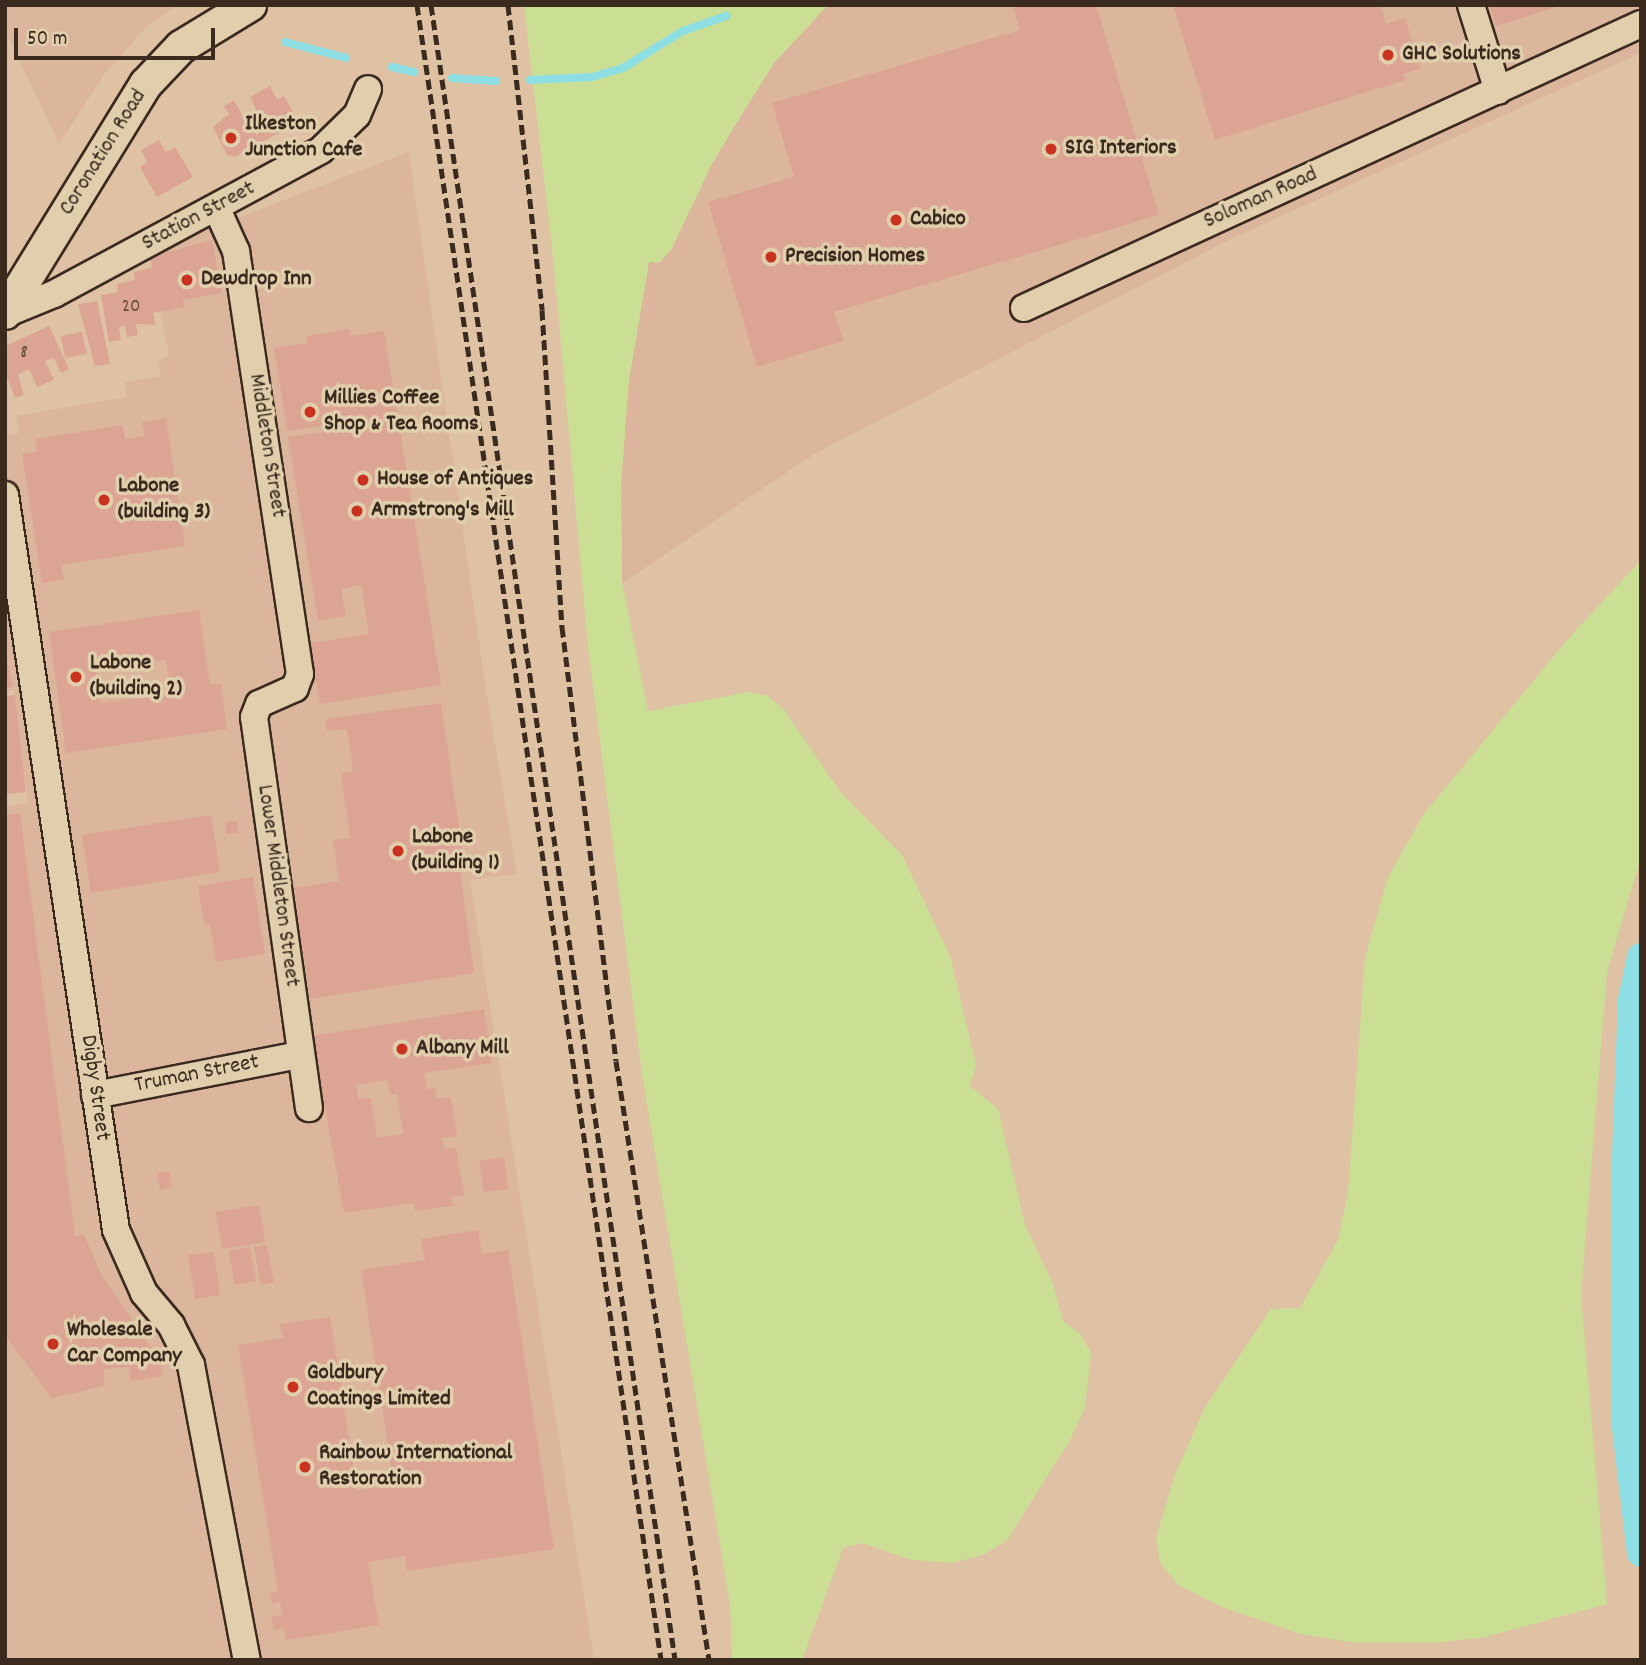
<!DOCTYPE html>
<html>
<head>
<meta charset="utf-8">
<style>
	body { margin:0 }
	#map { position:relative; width:1646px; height:1665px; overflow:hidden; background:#dfc2a4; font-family:Dekko,sans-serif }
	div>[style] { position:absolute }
	.built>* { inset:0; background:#dbb69c }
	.green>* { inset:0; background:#cadf94 }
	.stream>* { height:8px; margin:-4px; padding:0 4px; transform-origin:4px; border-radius:4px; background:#8ddfe3 }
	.canal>* { height:28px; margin:-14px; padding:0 14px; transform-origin:14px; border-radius:14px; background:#8ddfe3 }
	.building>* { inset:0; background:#dca593 }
	.roads { filter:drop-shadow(2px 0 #3b2a1e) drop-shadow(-2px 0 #3b2a1e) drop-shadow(0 2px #3b2a1e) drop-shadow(0 -2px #3b2a1e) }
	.minor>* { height:26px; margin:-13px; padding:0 13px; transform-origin:13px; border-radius:13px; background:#e0ceac }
	.tertiary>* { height:32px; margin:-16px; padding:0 16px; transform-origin:16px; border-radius:16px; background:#e0ceac }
	.rail>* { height:5px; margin-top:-2.5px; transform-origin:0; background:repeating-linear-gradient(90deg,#3b2a1e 0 10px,transparent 0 15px) }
	.dots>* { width:19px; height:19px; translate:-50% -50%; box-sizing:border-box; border:4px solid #e0ceac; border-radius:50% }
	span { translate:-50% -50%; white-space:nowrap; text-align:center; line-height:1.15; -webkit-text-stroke:7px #e0ceac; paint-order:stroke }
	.number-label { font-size:19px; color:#63493b }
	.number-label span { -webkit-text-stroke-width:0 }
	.poi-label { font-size:23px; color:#3b2a1e; font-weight:700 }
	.left { translate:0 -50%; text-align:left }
	.street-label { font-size:23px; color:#3b2a1e }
	.frame { position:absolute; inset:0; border:7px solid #3b2a1e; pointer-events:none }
	.scale { position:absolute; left:14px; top:28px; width:201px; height:32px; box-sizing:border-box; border:4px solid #3b2a1e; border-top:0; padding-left:9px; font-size:21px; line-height:24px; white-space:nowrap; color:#3b2a1e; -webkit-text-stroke:5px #e0ceac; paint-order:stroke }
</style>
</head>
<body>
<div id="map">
	<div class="built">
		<i style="clip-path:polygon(5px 5px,177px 5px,147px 26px,106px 72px,59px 144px,5px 30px)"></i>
		<i style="clip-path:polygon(828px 5px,1641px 5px,1641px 53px,1231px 239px,816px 453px,622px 583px,621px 485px,629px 380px,649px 261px,774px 63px)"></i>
		<i style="clip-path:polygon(409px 152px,487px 697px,517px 874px,470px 880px,594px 1660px,5px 1660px,5px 807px,28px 803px,14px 690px,5px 691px,5px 436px,19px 433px,16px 416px,127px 397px,125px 382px,160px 376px,158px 360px,169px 356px,149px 252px)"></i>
	</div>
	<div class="green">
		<i style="clip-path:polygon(524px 5px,828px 5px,774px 63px,742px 114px,712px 164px,671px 250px,659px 263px,649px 262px,629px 380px,621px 485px,622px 583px,648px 711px,749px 692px,768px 696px,784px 710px,841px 793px,902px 855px,950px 956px,976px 1065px,970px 1086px,998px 1109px,1025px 1225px,1052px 1282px,1063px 1321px,1080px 1334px,1091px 1353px,1085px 1408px,1070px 1440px,1007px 1540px,985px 1554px,953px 1563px,912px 1560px,863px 1543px,843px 1548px,802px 1660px,732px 1660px,730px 1604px,642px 1074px,588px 647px,554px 266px)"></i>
		<i style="clip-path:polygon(1641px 560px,1641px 857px,1607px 972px,1581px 1294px,1607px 1604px,1485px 1637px,1435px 1643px,1356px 1643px,1300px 1634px,1220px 1606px,1177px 1584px,1160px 1562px,1156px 1538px,1175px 1475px,1204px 1409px,1271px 1309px,1300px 1308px,1338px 1240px,1348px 1193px,1365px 958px,1388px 877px,1424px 814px,1567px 640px)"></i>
	</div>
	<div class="stream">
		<i style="left:285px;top:42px;width:63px;rotate:14.7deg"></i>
		<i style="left:392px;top:67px;width:23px;rotate:13deg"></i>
		<i style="left:452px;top:78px;width:44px;rotate:3.9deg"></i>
		<i style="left:530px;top:80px;width:62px;rotate:-2.8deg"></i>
		<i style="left:592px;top:77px;width:32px;rotate:-16deg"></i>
		<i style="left:623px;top:68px;width:70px;rotate:-31.7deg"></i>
		<i style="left:683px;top:31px;width:46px;rotate:-19.2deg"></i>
	</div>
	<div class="canal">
		<i style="left:1641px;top:957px;width:44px;rotate:101.8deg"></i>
		<i style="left:1632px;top:1000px;width:183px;rotate:92.2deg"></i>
		<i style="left:1625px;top:1183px;width:236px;rotate:90deg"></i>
		<i style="left:1625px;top:1419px;width:135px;rotate:83.2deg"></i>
	</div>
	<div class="building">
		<i style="clip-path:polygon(1096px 5px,1159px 215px,834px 312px,843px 341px,757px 367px,708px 202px,794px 177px,772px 103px,1020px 30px,1013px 6px)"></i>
		<i style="clip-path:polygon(1173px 5px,1381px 5px,1386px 24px,1405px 18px,1421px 68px,1403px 74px,1405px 80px,1215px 140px)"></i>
		<i style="clip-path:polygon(1489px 5px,1559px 5px,1560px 6px,1496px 26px)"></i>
		<i style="clip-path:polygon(270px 86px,277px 99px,284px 96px,299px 122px,234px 157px,227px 155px,213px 127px,229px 114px,224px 106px,234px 100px,243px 117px,256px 109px,250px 97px)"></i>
		<i style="clip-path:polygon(159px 140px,166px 152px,175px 147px,193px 177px,157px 197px,140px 167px,147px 162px,141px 150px)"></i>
		<i style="clip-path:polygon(212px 240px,222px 293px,183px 300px,184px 307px,153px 313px,156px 325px,136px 324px,138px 335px,127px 337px,125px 326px,119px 327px,121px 340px,109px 342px,101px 295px,118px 292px,117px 284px,135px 280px,134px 272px,152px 268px,150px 257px)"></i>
		<i style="clip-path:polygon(97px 301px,110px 364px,95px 366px,78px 304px)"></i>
		<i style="clip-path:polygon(49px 326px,69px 369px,61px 373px,54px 358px,45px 361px,54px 380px,37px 387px,29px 369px,23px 372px,18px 375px,24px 395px,15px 398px,5px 372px,5px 346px)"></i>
		<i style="clip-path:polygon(349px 329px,351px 336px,384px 331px,441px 685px,320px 704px,310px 643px,369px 634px,361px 585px,341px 589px,346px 616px,318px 621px,288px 437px,331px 431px,330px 425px,287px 431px,274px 348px,308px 343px,306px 336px)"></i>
		<i style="clip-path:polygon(82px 332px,87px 354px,65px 358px,61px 336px)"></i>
		<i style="clip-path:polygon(166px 418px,185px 546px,61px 565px,64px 579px,42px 583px,22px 454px,37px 452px,35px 439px,123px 425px,125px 439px,145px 436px,142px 422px)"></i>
		<i style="clip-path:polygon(evenodd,199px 610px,210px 685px,221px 683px,227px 729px,66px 753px,49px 632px,199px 610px,166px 660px,171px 694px,100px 703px,96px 670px,166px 660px)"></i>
		<i style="clip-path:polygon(5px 652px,13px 687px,5px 688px)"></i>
		<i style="clip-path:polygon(15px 695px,26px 792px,5px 794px,5px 696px)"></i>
		<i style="clip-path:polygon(441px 703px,464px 861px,459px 862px,474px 973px,310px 999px,294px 888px,339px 881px,333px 840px,350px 838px,341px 773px,353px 771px,347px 729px,327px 731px,326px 719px)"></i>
		<i style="clip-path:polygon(20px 813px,75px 1236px,84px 1235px,101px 1274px,160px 1361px,163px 1376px,131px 1381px,129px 1367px,104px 1369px,104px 1386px,52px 1398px,5px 1335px,5px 815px)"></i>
		<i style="clip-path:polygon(211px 815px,220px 872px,91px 893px,82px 835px)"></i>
		<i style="clip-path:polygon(237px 821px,239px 833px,226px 834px,225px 822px)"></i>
		<i style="clip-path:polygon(253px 877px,265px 954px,216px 962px,210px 924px,204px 925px,198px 886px)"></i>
		<i style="clip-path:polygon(evenodd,484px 1009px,492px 1063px,424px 1073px,427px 1089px,435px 1088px,437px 1099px,451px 1097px,457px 1136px,442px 1138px,444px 1149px,456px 1148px,464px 1195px,451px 1197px,453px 1206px,415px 1211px,414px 1203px,344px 1213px,312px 1036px,484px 1009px,387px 1080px,390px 1095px,397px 1094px,403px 1134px,377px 1138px,371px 1098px,359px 1099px,356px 1085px,387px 1080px)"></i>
		<i style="clip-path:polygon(504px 1157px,508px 1189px,484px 1192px,479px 1161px)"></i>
		<i style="clip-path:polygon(169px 1171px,172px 1187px,160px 1190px,157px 1173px)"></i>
		<i style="clip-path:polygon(259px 1205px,265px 1242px,222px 1249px,216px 1212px)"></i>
		<i style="clip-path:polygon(478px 1230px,482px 1254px,508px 1250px,554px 1549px,407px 1571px,405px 1556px,368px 1562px,379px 1625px,286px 1640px,284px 1628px,274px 1630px,271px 1617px,282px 1615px,280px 1602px,272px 1604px,270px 1593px,278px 1591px,238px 1345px,283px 1338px,280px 1324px,330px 1317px,357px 1490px,394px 1484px,361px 1270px,425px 1260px,421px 1239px)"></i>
		<i style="clip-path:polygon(267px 1245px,274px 1282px,261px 1285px,254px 1247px)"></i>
		<i style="clip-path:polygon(250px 1247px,256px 1281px,235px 1285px,229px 1251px)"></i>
		<i style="clip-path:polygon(214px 1252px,220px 1295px,195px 1299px,188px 1255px)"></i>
	</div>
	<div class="roads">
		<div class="minor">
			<i style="left:1471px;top:5px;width:90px;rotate:72.6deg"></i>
			<i style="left:217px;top:209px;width:46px;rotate:65.7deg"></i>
			<i style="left:236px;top:251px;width:428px;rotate:81.4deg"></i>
			<i style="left:300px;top:674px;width:15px;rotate:110deg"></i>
			<i style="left:295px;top:688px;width:39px;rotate:156deg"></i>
			<i style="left:259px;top:704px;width:14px;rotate:111deg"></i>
			<i style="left:254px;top:717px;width:395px;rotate:82deg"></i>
			<i style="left:1024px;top:308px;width:679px;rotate:-24.72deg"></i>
			<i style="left:5px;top:314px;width:53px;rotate:-22.2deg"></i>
			<i style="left:54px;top:294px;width:303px;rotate:-28.3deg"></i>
			<i style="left:321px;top:150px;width:50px;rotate:-44.2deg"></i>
			<i style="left:357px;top:115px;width:28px;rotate:-67deg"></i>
			<i style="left:5px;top:495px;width:743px;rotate:81.41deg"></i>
			<i style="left:116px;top:1230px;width:69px;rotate:66deg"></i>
			<i style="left:144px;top:1293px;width:42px;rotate:49.8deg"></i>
			<i style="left:171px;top:1325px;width:45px;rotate:63.4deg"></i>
			<i style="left:191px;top:1365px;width:300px;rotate:79.3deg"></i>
			<i style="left:95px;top:1095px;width:208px;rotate:-11.1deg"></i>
		</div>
		<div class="tertiary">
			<i style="left:5px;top:313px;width:269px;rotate:-58.4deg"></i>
			<i style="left:146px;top:84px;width:51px;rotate:-46.6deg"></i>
			<i style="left:181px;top:47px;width:81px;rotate:-31.3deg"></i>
		</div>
	</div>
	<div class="rail">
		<i style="left:417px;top:5px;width:1673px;rotate:81.61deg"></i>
		<i style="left:431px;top:5px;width:1673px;rotate:81.61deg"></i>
		<i style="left:508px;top:5px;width:307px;rotate:83.6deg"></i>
		<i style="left:542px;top:310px;width:318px;rotate:86.4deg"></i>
		<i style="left:562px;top:627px;width:437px;rotate:82.9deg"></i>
		<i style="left:616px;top:1061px;width:606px;rotate:81.17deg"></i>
	</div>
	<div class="dots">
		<i style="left:1388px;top:55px;background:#c8321e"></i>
		<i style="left:231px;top:138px;background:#c8321e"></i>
		<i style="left:1051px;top:149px;background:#c8321e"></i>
		<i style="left:896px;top:220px;background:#c8321e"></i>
		<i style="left:771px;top:257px;background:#c8321e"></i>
		<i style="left:187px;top:280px;background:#c8321e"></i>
		<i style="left:310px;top:412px;background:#c8321e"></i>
		<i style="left:363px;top:480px;background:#c8321e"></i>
		<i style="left:104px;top:500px;background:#c8321e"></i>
		<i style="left:357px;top:511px;background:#c8321e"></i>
		<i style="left:76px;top:677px;background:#c8321e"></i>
		<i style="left:398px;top:851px;background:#c8321e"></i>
		<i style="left:402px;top:1049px;background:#c8321e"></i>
		<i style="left:53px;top:1344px;background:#c8321e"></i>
		<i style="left:293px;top:1387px;background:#c8321e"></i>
		<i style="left:305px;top:1467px;background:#c8321e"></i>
	</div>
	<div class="number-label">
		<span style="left:131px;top:308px">20</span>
		<span style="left:24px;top:354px">8</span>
	</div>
	<div class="poi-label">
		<span class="left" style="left:1402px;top:55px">GHC Solutions</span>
		<span class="left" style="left:245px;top:138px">Ilkeston<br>Junction Cafe</span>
		<span class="left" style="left:1065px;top:149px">SIG Interiors</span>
		<span class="left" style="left:910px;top:220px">Cabico</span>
		<span class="left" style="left:785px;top:257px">Precision Homes</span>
		<span class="left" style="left:201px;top:280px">Dewdrop Inn</span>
		<span class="left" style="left:324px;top:412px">Millies Coffee<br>Shop &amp; Tea Rooms</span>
		<span class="left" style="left:377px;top:480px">House of Antiques</span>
		<span class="left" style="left:118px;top:500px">Labone<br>(building 3)</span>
		<span class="left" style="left:371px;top:511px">Armstrong's Mill</span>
		<span class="left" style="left:90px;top:677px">Labone<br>(building 2)</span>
		<span class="left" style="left:412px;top:851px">Labone<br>(building 1)</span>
		<span class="left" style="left:416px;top:1049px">Albany Mill</span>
		<span class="left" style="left:67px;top:1344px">Wholesale<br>Car Company</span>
		<span class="left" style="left:307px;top:1387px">Goldbury<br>Coatings Limited</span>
		<span class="left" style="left:319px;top:1467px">Rainbow International<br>Restoration</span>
	</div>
	<div class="street-label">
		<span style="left:104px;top:153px;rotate:-58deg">Coronation Road</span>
		<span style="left:1261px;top:199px;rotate:-24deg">Soloman Road</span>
		<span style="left:199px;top:217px;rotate:-28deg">Station Street</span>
		<span style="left:266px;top:446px;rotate:81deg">Middleton Street</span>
		<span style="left:277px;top:886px;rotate:82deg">Lower Middleton Street</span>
		<span style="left:197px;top:1075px;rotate:-11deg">Truman Street</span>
		<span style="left:94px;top:1088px;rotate:82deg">Digby Street</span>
	</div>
	<div class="frame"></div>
	<div class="scale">50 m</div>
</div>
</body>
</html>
